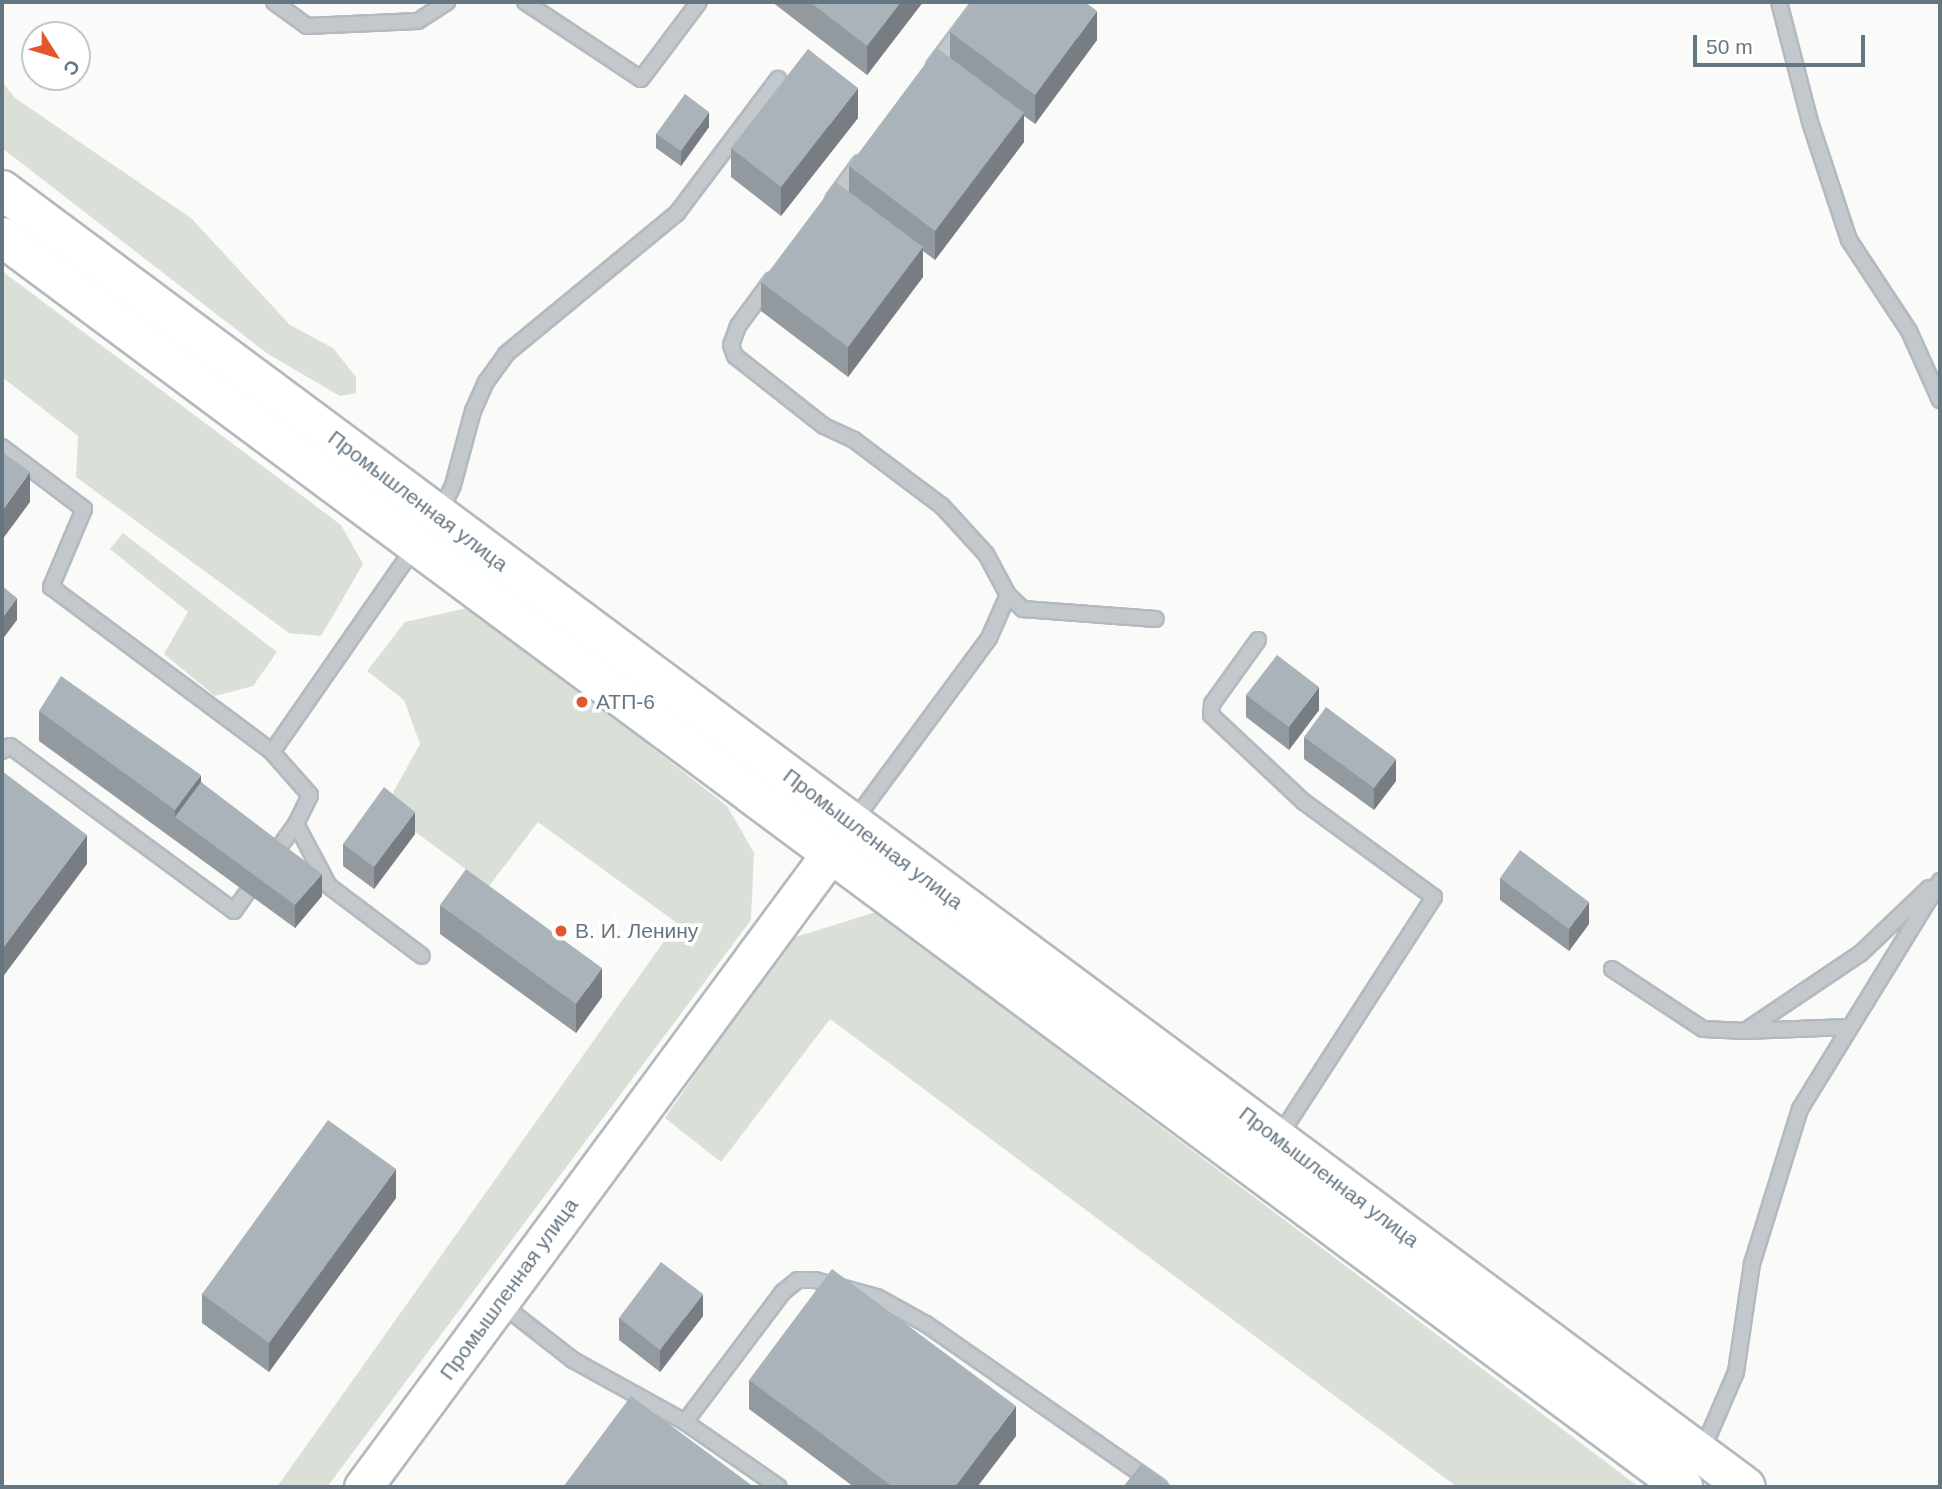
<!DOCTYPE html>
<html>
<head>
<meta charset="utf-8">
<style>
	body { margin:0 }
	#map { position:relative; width:1942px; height:1489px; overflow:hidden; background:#fafaf8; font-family:Arial,sans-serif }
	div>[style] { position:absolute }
	.green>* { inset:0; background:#dadfd7 }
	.roads { filter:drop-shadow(2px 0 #b3babf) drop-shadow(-2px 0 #b3babf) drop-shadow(0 2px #b3babf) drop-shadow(0 -2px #b3babf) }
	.lane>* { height:14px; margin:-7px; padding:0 7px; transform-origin:7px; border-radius:7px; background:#c3c8cc }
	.secondary>* { height:37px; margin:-18.5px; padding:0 18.5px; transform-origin:18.5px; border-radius:18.5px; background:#fff }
	.primary>* { height:38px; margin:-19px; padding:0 19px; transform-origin:19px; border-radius:19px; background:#fff }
	.wall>* { inset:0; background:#929a9f }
	.shaded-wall>* { inset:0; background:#777d82 }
	.building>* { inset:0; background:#aab3b9 }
	.dots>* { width:19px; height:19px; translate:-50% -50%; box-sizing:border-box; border:4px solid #fff; border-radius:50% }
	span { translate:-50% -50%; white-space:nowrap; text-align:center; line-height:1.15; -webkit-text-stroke:7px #fff; paint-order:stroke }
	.street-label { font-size:21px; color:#657683 }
	.poi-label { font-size:21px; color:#657683 }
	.left { translate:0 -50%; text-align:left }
	.frame { position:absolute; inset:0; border:4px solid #657683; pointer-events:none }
	.north { position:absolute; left:21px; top:21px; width:70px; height:70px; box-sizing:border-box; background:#fff; border:2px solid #c1c8cd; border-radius:50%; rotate:127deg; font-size:19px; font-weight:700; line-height:28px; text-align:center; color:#657683 }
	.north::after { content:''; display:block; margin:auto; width:24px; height:32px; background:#e4572e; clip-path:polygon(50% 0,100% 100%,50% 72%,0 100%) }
	.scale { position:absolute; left:1693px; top:35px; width:172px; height:32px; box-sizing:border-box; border:4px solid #657683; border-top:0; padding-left:9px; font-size:21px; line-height:24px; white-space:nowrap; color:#657683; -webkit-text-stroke:5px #fff; paint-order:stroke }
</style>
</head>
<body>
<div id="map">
	<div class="green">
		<i style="clip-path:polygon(2px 82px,15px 98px,191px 218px,290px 325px,333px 348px,356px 377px,356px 393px,340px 396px,268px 354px,2px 148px)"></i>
		<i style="clip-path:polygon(2px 271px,341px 525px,363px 564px,321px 636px,289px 633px,76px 477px,78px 436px,2px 377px)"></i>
		<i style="clip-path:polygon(123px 533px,277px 652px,253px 686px,215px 696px,164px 654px,188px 612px,110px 549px)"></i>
		<i style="clip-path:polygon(472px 607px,727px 806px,754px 853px,751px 920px,327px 1487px,277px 1487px,677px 923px,538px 822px,489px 886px,384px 809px,420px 744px,404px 700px,367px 671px,405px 622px)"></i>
		<i style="clip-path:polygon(876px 912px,1639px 1487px,1457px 1487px,830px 1019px,721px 1162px,665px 1118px,789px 939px)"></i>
	</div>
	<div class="roads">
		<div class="lane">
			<i style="left:274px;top:2px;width:41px;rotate:36deg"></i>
			<i style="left:307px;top:26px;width:111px;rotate:-2.6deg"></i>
			<i style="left:418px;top:21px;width:35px;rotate:-33deg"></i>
			<i style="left:525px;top:2px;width:139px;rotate:33.6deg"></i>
			<i style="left:641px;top:79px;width:96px;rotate:-53deg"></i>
			<i style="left:1779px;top:2px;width:124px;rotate:75.5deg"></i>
			<i style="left:1810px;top:122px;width:124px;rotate:71.7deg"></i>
			<i style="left:1849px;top:240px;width:109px;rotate:56.6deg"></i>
			<i style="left:1909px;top:331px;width:76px;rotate:65.8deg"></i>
			<i style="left:934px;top:66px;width:80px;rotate:-53.1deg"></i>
			<i style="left:833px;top:200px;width:46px;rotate:-53.9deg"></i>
			<i style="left:772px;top:280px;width:57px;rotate:126.5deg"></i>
			<i style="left:738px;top:326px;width:20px;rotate:110deg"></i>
			<i style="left:731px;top:345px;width:12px;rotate:70deg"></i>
			<i style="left:735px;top:356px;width:113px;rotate:38.2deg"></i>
			<i style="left:824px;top:426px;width:33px;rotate:25deg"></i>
			<i style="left:854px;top:440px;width:110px;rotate:36.9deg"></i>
			<i style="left:942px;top:506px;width:65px;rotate:47.5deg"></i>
			<i style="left:986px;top:554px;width:47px;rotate:61.8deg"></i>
			<i style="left:1008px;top:595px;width:21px;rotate:43deg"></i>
			<i style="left:1023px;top:609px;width:133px;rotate:4.3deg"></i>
			<i style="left:2px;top:447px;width:103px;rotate:37.1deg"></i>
			<i style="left:84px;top:509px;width:85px;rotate:112.9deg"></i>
			<i style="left:51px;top:587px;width:276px;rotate:36.7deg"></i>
			<i style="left:272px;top:752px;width:251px;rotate:-55.2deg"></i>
			<i style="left:440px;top:512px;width:30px;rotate:-64deg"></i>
			<i style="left:453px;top:485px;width:77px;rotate:-74.9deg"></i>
			<i style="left:473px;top:411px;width:32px;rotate:-66deg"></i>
			<i style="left:486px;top:382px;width:34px;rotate:-54deg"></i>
			<i style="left:506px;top:354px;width:222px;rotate:-39.5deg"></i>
			<i style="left:677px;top:213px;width:168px;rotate:-53deg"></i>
			<i style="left:1258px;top:640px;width:79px;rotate:125.7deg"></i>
			<i style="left:1212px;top:704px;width:11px;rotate:95deg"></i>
			<i style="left:1211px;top:715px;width:127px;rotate:43.1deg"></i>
			<i style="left:1304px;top:802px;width:161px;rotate:36.2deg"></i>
			<i style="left:1434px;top:897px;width:287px;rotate:122.9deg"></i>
			<i style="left:2px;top:751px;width:9px;rotate:-32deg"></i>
			<i style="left:10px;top:746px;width:278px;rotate:36.4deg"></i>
			<i style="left:234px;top:911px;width:42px;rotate:-54.8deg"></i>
			<i style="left:853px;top:822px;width:229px;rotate:-53.5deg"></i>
			<i style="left:989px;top:638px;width:47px;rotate:-66.2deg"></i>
			<i style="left:296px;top:824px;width:70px;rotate:62deg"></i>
			<i style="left:329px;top:886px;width:116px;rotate:37deg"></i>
			<i style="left:272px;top:857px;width:41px;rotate:-54deg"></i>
			<i style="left:296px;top:824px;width:32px;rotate:-64deg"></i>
			<i style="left:310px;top:795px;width:57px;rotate:-131.5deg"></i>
			<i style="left:1612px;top:969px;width:109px;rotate:33.4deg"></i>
			<i style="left:1703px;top:1029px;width:42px;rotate:2.7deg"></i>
			<i style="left:1848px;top:1027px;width:103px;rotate:177.8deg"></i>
			<i style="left:1745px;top:1031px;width:140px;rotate:-33.9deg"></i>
			<i style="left:1861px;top:953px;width:94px;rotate:-43.7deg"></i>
			<i style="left:500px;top:1303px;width:93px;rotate:38deg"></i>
			<i style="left:573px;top:1360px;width:128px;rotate:29deg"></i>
			<i style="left:685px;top:1422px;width:114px;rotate:34.7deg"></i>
			<i style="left:685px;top:1422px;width:163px;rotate:-53deg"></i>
			<i style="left:783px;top:1292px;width:19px;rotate:-39deg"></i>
			<i style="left:798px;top:1280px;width:17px"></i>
			<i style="left:815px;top:1280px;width:64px;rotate:15.3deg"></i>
			<i style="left:877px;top:1297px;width:56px;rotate:28.9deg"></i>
			<i style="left:926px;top:1324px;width:285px;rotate:34.9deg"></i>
			<i style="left:1702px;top:1451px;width:86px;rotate:-66.7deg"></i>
			<i style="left:1736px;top:1372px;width:109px;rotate:-81.6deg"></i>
			<i style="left:1752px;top:1264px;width:162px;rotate:-72.8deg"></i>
			<i style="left:1800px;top:1109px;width:268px;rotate:-58.4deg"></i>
		</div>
		<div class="secondary">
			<i style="left:363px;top:1487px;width:787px;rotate:-53.58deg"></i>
		</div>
		<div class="primary">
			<i style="left:2px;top:190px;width:2173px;rotate:36.64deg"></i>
			<i style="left:2px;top:237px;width:2095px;rotate:36.63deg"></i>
		</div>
	</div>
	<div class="wall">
		<i style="clip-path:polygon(772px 2px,923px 2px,867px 75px)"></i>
		<i style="clip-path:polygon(950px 32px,1097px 40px,1035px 124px,1024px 116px,1024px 142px,935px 260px,923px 251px,923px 277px,848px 377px,761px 311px,761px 282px,849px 191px,849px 166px,950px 57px)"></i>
		<i style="clip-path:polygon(858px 118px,781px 216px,731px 177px,731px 148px)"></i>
		<i style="clip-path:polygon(709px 127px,681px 166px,656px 148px,656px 134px)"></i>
		<i style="clip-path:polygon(1246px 695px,1319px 710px,1289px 750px,1246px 717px)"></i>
		<i style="clip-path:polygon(39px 711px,201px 782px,322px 896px,295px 928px,39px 741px)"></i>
		<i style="clip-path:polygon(1304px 737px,1396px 781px,1374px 810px,1304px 759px)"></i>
		<i style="clip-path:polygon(415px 834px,374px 889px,343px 866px,343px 844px)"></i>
		<i style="clip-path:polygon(1500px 878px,1589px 924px,1569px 951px,1500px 900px)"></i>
		<i style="clip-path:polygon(440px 905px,602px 997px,576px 1033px,440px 934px)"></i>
		<i style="clip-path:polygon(396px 1198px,269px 1372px,202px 1323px,202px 1294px)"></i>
		<i style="clip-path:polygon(703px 1316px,660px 1372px,619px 1340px,619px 1318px)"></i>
		<i style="clip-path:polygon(749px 1380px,1016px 1436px,977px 1487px,854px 1487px,749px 1409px)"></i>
	</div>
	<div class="shaded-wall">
		<i style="clip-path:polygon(901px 2px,923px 2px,867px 75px,867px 46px)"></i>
		<i style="clip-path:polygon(1097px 11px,1097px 40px,1035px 124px,1035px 95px)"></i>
		<i style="clip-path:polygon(858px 88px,858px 118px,781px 216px,781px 187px)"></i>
		<i style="clip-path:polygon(709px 112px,709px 127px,681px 166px,681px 151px)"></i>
		<i style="clip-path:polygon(1024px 113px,1024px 142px,935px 260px,935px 231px)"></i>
		<i style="clip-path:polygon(923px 247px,923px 277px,848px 377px,848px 347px)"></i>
		<i style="clip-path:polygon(30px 472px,30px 502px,2px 540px,2px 511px)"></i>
		<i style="clip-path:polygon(17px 598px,17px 620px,2px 640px,2px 618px)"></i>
		<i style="clip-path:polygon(1319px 687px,1319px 710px,1289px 750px,1289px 727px)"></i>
		<i style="clip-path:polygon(1396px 759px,1396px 781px,1374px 810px,1374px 788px)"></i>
		<i style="clip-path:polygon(201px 775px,201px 805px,175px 817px,175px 810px)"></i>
		<i style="clip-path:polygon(415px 812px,415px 834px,374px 889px,374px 867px)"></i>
		<i style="clip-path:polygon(87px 835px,87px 864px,2px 978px,2px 949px)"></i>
		<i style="clip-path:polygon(322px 874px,322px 896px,295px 928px,295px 905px)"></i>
		<i style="clip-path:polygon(1589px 902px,1589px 924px,1569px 951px,1569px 929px)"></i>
		<i style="clip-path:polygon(602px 968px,602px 997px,576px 1033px,576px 1004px)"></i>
		<i style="clip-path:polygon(396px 1169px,396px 1198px,269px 1372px,269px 1343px)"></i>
		<i style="clip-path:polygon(703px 1294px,703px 1316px,660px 1372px,660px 1350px)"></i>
		<i style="clip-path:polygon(1016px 1406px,1016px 1436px,977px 1487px,955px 1487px)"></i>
	</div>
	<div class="building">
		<i style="clip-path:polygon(810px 2px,901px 2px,867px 46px)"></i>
		<i style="clip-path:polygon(972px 2px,1085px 2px,1097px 11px,1035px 95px,950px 32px)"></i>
		<i style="clip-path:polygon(937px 48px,1024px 113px,935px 231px,849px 166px)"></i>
		<i style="clip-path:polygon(808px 49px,858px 88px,781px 187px,731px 148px)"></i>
		<i style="clip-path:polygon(685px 94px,709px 112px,681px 151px,656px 134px)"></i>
		<i style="clip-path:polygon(836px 182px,923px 247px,848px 347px,761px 282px)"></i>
		<i style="clip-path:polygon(2px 452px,30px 472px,2px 511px)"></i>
		<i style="clip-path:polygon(2px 586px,17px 598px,2px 618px)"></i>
		<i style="clip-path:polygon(1277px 655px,1319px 687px,1289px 727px,1246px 695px)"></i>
		<i style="clip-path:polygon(61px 676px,201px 775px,175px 810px,39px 711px)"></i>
		<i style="clip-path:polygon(1326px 707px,1396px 759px,1374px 788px,1304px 737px)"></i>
		<i style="clip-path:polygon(2px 771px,87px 835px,2px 949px)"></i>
		<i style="clip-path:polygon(201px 782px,322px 874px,295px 905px,175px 817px)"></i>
		<i style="clip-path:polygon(384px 787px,415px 812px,374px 867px,343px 844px)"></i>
		<i style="clip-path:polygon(1520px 850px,1589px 902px,1569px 929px,1500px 878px)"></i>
		<i style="clip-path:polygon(466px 869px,602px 968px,576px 1004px,440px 905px)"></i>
		<i style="clip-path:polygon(328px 1120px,396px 1169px,269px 1343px,202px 1294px)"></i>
		<i style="clip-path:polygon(661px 1262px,703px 1294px,660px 1350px,619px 1318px)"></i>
		<i style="clip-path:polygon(832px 1269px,1016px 1406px,955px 1487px,893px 1487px,749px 1380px)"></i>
		<i style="clip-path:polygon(631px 1396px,754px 1487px,563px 1487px)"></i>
		<i style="clip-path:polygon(1141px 1464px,1173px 1487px,1123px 1487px)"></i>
	</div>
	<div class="dots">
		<i style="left:582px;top:702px;background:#e4572e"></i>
		<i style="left:561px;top:931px;background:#e4572e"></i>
	</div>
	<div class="street-label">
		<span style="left:418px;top:501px;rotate:37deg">Промышленная улица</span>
		<span style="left:873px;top:839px;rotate:37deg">Промышленная улица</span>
		<span style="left:1329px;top:1177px;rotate:37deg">Промышленная улица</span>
		<span style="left:509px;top:1289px;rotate:-54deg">Промышленная улица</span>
	</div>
	<div class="poi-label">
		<span class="left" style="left:596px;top:702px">АТП-6</span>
		<span class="left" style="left:575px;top:931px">В. И. Ленину</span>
	</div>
	<div class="frame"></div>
	<div class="north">С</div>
	<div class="scale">50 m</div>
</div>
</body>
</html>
